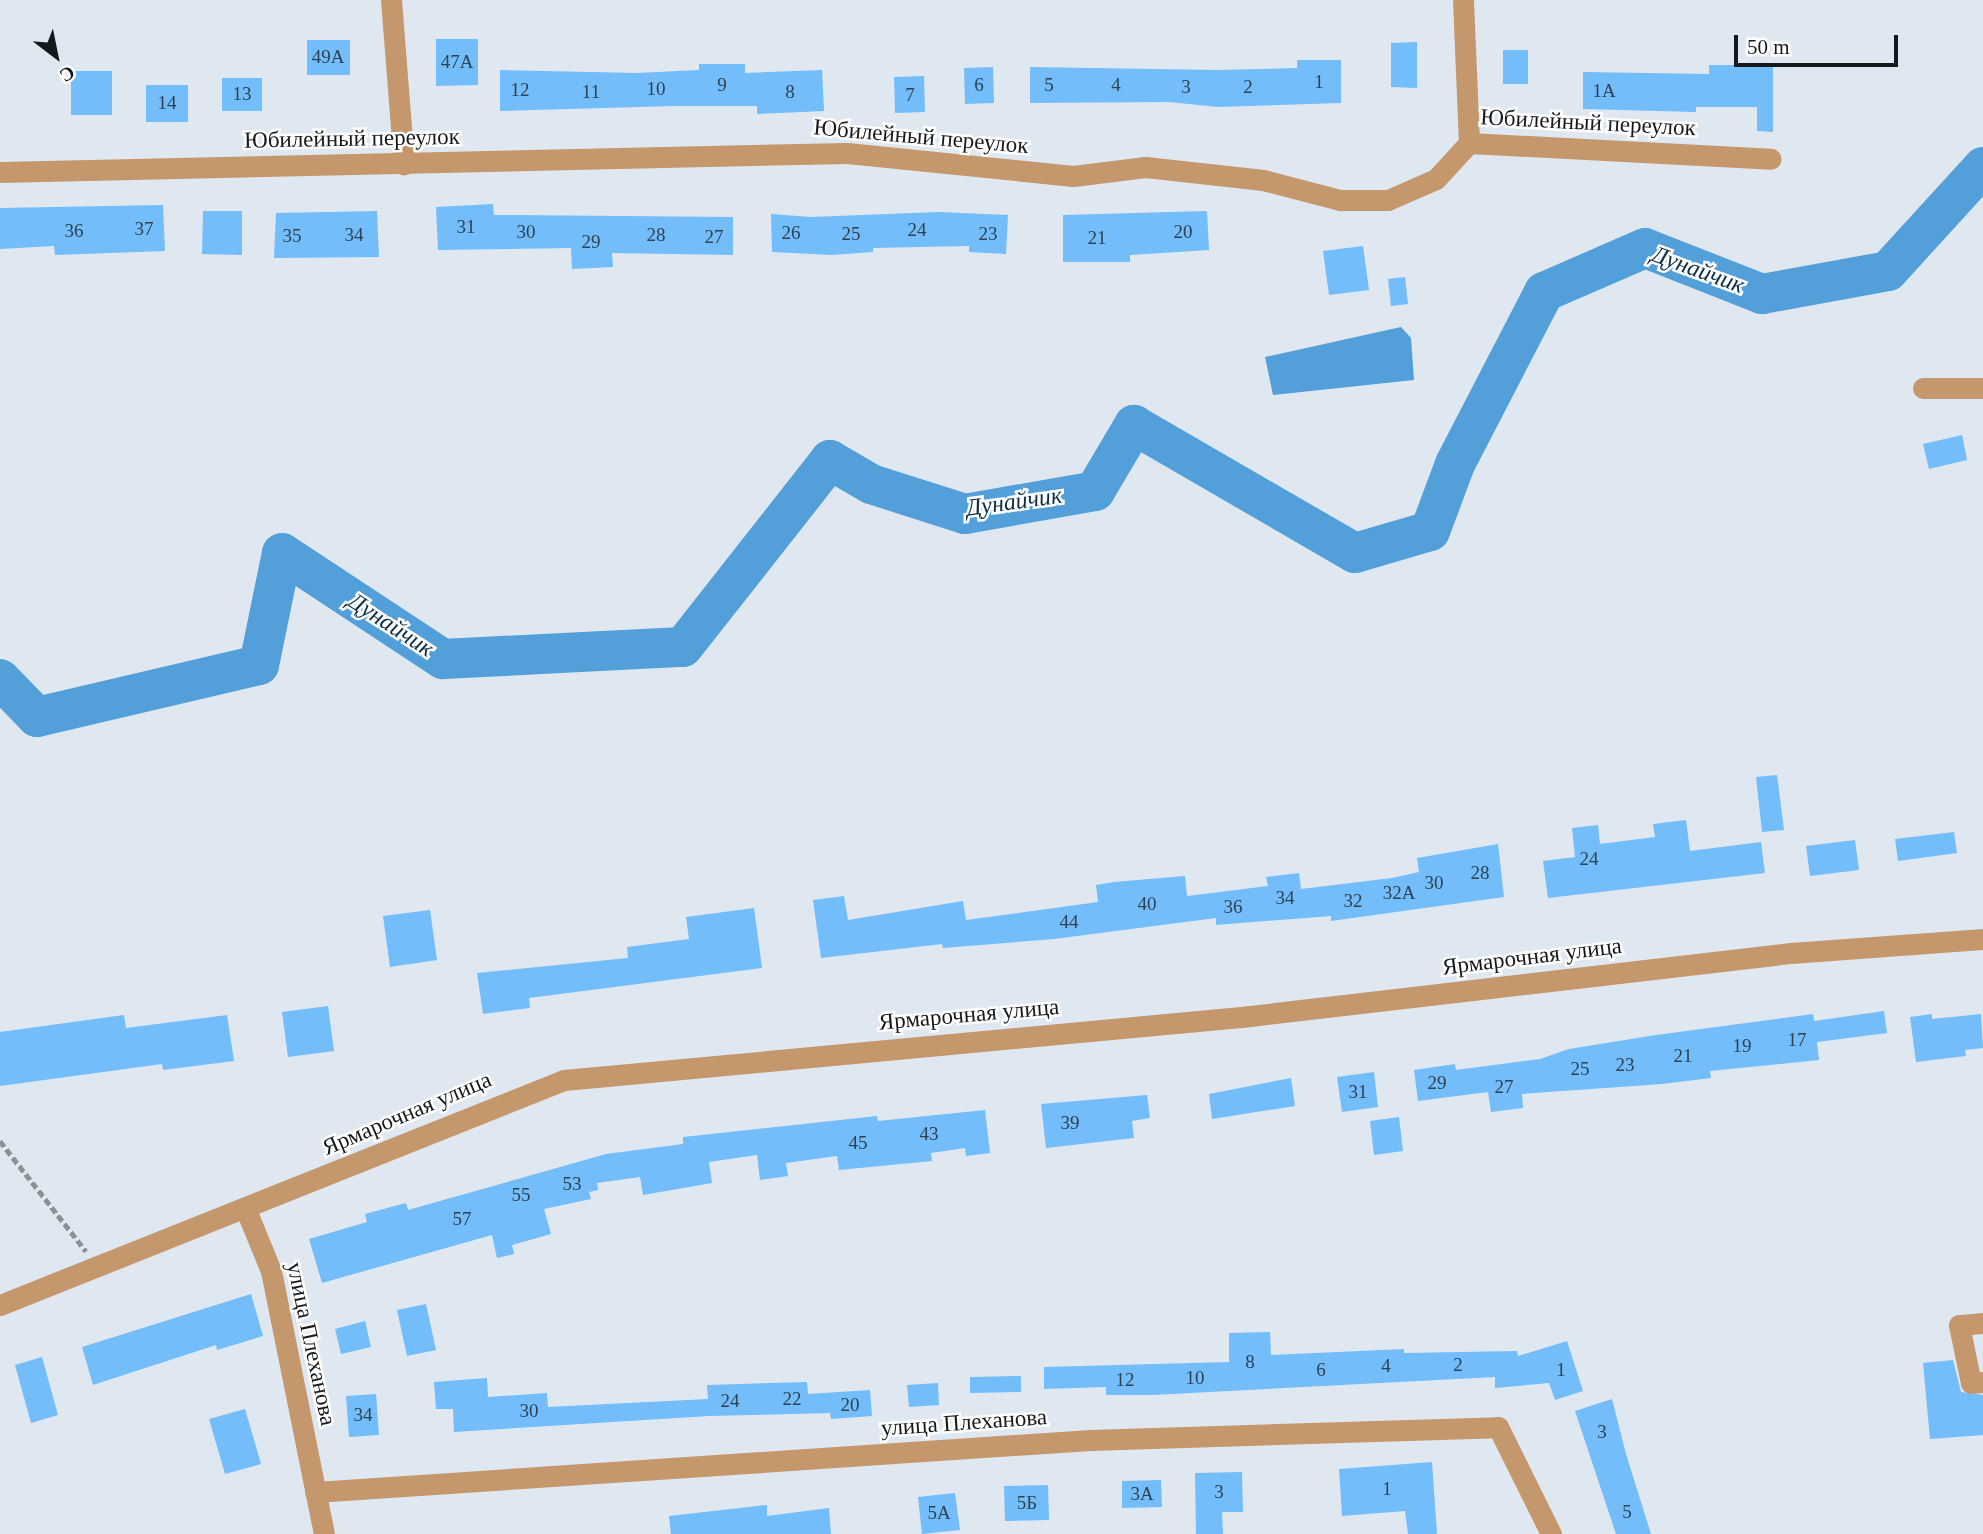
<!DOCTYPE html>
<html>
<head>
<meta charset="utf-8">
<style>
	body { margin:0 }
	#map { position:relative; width:1983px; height:1534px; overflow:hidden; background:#dfe8f0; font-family:Georgia,serif }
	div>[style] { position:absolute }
	.water>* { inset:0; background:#529fd9 }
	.river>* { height:40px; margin:-20px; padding:0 20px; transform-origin:20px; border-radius:20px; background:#529fd9 }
	.building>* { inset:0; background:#72bdfa }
	.path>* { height:4.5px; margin-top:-2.25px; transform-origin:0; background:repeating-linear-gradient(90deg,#8a9197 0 7px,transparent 0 10.5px) }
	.minor>* { height:21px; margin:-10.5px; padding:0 10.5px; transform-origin:10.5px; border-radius:10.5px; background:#c5976d }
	span { translate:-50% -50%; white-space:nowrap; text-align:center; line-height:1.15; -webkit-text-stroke:5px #fff; paint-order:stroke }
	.number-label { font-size:19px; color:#2d4254 }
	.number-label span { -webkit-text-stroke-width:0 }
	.street-label { font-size:23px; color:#16191c }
	.water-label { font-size:24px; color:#0e3047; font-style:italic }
	.north { position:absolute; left:21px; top:21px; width:70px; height:70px; -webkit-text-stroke:5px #fff; paint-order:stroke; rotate:148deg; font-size:19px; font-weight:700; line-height:28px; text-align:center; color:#16191c }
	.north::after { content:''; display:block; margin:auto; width:24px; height:32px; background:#16191c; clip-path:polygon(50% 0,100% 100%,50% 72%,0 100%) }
	.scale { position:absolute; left:1734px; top:35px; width:164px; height:32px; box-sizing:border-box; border:4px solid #16191c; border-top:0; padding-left:9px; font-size:21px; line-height:24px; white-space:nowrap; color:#16191c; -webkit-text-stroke:5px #fff; paint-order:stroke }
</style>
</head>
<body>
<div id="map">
	<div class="water">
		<i style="clip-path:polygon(1401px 327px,1411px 338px,1414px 380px,1273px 395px,1265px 357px)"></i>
	</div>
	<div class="river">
		<i style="left:0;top:679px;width:53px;rotate:45.8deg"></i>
		<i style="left:37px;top:717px;width:228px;rotate:-13.2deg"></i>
		<i style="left:259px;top:665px;width:114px;rotate:-78.4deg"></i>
		<i style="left:282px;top:553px;width:193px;rotate:33.4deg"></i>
		<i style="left:443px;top:659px;width:240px;rotate:-2.9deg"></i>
		<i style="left:683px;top:647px;width:238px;rotate:-51.8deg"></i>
		<i style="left:830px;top:460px;width:48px;rotate:30.3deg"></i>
		<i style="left:871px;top:484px;width:99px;rotate:17.7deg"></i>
		<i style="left:965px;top:514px;width:132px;rotate:-10deg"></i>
		<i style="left:1095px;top:491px;width:77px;rotate:-59.4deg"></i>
		<i style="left:1134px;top:425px;width:255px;rotate:30.1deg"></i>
		<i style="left:1355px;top:553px;width:78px;rotate:-16.3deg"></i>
		<i style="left:1430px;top:531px;width:72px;rotate:-69.5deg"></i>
		<i style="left:1455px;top:464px;width:194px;rotate:-62.6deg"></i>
		<i style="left:1544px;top:292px;width:110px;rotate:-23.5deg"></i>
		<i style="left:1645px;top:248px;width:126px;rotate:21.5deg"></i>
		<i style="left:1762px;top:294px;width:128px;rotate:-10.3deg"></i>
		<i style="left:1888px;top:271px;width:141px;rotate:-47.6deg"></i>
	</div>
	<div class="building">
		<i style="clip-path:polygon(436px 39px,478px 39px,478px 85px,436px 86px)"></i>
		<i style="clip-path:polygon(307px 40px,350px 40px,350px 75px,307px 75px)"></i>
		<i style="clip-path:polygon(1417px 42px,1417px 88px,1391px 87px,1391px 43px)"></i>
		<i style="clip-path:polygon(1503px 50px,1528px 50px,1528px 84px,1503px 84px)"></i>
		<i style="clip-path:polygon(1297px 60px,1341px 60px,1341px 103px,1218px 107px,1169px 102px,1030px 103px,1030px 67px,1218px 70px,1297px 68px)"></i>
		<i style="clip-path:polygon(699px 64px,745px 64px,745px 73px,822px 70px,824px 111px,757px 114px,757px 106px,674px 106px,500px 111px,500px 70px,637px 73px,699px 70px)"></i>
		<i style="clip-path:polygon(1709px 65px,1773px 65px,1773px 132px,1757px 131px,1757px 107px,1696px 107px,1696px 112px,1583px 109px,1583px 72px,1709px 74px)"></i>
		<i style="clip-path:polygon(993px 67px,994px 103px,965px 104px,964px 68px)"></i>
		<i style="clip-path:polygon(71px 71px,112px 71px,112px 115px,71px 115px)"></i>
		<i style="clip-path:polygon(924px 76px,925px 112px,895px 113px,894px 77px)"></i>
		<i style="clip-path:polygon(222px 78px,262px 78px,262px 111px,222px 111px)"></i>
		<i style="clip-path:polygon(146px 85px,188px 85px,188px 122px,146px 122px)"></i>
		<i style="clip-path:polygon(493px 204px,494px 215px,733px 217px,733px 255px,612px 253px,613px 267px,572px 269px,571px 248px,438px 250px,436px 207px)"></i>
		<i style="clip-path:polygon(163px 205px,165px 251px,55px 255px,54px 246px,0 249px,0 208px)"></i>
		<i style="clip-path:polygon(203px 211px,242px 211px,242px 255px,202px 254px)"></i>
		<i style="clip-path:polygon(377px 211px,379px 257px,274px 258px,276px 213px)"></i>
		<i style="clip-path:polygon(1207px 211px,1209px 250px,1130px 255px,1130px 262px,1063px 262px,1063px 215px)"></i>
		<i style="clip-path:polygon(938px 212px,1008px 215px,1006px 254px,969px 252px,969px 246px,873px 248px,873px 252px,832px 255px,772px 252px,771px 214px,811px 217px)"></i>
		<i style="clip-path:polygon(1363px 246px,1369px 290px,1329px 295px,1323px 251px)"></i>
		<i style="clip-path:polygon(1405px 277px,1408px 304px,1391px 306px,1388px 279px)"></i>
		<i style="clip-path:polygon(1962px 435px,1967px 460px,1929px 469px,1923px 444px)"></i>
		<i style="clip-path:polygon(1777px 775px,1784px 830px,1762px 832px,1756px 777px)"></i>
		<i style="clip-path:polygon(1686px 820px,1690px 851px,1761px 842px,1765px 873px,1548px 898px,1543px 861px,1575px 857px,1572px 828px,1598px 825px,1600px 844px,1655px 837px,1653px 824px)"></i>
		<i style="clip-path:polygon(1954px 832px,1957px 853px,1898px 861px,1895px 839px)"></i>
		<i style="clip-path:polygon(1855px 840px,1859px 870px,1810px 876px,1806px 846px)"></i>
		<i style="clip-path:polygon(1498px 844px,1504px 897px,1331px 921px,1331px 916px,1216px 925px,1216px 918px,1054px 939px,943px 948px,942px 944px,821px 958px,813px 900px,844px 896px,848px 920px,963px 901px,966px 920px,1098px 902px,1096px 885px,1114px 882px,1185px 876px,1187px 896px,1268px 886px,1266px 877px,1299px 873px,1301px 889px,1392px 878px,1419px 872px,1417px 858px)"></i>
		<i style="clip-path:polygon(754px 908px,762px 968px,529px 998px,530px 1008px,483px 1014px,477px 973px,628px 958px,627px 947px,689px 939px,686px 917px)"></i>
		<i style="clip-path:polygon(430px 910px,437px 960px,390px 967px,383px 916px)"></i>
		<i style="clip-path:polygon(328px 1006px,334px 1051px,288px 1057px,282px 1012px)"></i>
		<i style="clip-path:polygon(1884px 1011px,1887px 1033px,1817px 1042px,1819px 1060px,1710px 1071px,1711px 1078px,1662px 1084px,1522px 1094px,1523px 1108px,1491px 1112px,1488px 1092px,1418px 1101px,1414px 1070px,1455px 1064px,1456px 1070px,1540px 1059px,1569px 1049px,1656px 1035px,1813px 1014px,1814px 1021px)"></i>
		<i style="clip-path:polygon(1932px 1014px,1932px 1019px,1981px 1014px,1983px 1048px,1965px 1050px,1966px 1056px,1916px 1062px,1910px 1017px)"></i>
		<i style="clip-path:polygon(124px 1015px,126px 1028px,227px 1015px,234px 1061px,163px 1070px,162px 1064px,0 1086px,0 1032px)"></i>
		<i style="clip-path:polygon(1374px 1072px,1378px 1107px,1342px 1112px,1337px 1077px)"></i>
		<i style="clip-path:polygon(1291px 1078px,1295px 1106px,1212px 1119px,1209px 1094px)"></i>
		<i style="clip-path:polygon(1147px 1095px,1150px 1118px,1132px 1121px,1134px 1138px,1046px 1148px,1041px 1104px)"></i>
		<i style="clip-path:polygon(985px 1110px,990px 1153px,966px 1156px,965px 1148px,931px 1153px,932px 1161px,839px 1170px,837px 1156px,786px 1163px,788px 1176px,760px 1180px,757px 1155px,709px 1162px,712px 1183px,643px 1195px,640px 1177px,597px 1183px,598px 1190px,589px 1192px,591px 1199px,544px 1209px,551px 1234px,512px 1245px,514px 1254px,497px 1258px,492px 1235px,322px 1283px,309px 1239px,367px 1222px,365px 1214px,406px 1203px,408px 1210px,606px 1154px,683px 1144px,683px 1137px,877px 1116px,878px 1121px)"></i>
		<i style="clip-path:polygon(1399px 1117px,1403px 1151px,1374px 1155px,1370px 1121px)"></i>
		<i style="clip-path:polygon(251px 1294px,263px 1336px,217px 1350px,216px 1345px,93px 1385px,82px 1347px)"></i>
		<i style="clip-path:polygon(426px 1304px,436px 1350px,407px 1356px,397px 1310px)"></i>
		<i style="clip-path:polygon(365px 1321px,371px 1347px,341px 1354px,335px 1329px)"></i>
		<i style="clip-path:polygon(1270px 1332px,1271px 1355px,1404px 1349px,1404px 1353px,1517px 1351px,1518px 1356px,1567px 1341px,1583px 1391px,1555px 1400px,1549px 1383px,1495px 1388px,1495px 1377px,1152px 1395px,1106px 1395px,1106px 1387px,1044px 1389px,1044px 1367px,1229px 1362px,1229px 1333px)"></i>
		<i style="clip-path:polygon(42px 1357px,58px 1415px,31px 1423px,15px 1365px)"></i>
		<i style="clip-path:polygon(1953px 1360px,1961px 1392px,1983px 1395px,1983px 1435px,1930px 1439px,1923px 1363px)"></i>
		<i style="clip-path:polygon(1021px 1376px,1021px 1392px,970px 1393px,970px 1377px)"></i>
		<i style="clip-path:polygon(487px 1378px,488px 1397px,547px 1393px,548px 1407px,708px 1399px,707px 1385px,807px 1382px,808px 1394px,870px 1390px,872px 1416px,831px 1419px,830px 1413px,709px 1416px,454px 1432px,453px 1409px,436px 1409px,434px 1382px)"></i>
		<i style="clip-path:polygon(938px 1383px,939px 1405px,909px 1407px,907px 1385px)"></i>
		<i style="clip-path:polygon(376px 1394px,379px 1435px,349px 1437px,346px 1396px)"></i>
		<i style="clip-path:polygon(1612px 1399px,1626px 1454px,1651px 1534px,1616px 1534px,1575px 1411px)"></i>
		<i style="clip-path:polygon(245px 1409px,261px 1464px,225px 1474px,209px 1419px)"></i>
		<i style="clip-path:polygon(1432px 1462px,1437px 1534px,1408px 1534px,1405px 1511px,1342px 1516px,1339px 1469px)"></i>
		<i style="clip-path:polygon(1242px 1472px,1243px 1512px,1222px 1512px,1223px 1534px,1196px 1534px,1195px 1473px)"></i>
		<i style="clip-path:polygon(1161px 1480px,1162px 1507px,1122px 1508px,1122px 1481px)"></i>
		<i style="clip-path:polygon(1048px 1485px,1049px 1520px,1005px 1521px,1004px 1486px)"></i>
		<i style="clip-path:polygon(955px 1493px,960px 1530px,922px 1534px,918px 1497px)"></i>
		<i style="clip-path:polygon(767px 1505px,767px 1516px,829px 1508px,831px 1534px,671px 1534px,669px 1516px)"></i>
	</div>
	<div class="path">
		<i style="left:0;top:1141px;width:140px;rotate:52deg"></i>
	</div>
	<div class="minor">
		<i style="left:391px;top:0;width:165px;rotate:85.5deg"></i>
		<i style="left:1463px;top:0;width:143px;rotate:87.6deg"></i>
		<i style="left:0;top:172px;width:847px;rotate:-1.29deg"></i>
		<i style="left:847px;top:153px;width:227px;rotate:5.8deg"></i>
		<i style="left:1073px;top:176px;width:73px;rotate:-7.1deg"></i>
		<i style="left:1145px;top:167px;width:119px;rotate:6.3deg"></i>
		<i style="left:1263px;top:180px;width:80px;rotate:14.6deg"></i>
		<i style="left:1340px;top:200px;width:48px"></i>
		<i style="left:1388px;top:200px;width:52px;rotate:-23.6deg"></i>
		<i style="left:1436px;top:179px;width:49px;rotate:-47.5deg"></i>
		<i style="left:1469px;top:143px;width:302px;rotate:3deg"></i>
		<i style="left:1923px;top:388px;width:60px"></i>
		<i style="left:246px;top:1210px;width:66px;rotate:67.7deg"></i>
		<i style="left:271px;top:1271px;width:268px;rotate:78.6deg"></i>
		<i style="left:0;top:1305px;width:607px;rotate:-21.75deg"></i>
		<i style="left:564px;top:1080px;width:680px;rotate:-5.32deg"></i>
		<i style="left:1241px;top:1017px;width:554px;rotate:-6.64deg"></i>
		<i style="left:1791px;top:953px;width:193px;rotate:-4.2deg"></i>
		<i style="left:1983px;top:1323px;width:24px;rotate:175deg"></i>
		<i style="left:1959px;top:1325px;width:59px;rotate:78.3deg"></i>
		<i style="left:1971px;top:1383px;width:12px;rotate:-5deg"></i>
		<i style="left:315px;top:1492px;width:777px;rotate:-3.84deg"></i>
		<i style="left:1090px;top:1440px;width:408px;rotate:-1.8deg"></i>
		<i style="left:1498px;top:1427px;width:119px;rotate:63.6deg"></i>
	</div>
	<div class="number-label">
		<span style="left:328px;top:57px">49А</span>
		<span style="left:457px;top:62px">47А</span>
		<span style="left:1319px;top:82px">1</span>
		<span style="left:722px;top:85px">9</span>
		<span style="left:979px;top:85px">6</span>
		<span style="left:1049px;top:85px">5</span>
		<span style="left:1116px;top:85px">4</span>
		<span style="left:1186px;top:87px">3</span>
		<span style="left:1248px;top:87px">2</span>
		<span style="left:656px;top:89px">10</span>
		<span style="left:520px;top:90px">12</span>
		<span style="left:1604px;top:91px">1А</span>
		<span style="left:591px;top:92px">11</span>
		<span style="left:790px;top:92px">8</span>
		<span style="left:242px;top:94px">13</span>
		<span style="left:910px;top:95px">7</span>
		<span style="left:167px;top:103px">14</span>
		<span style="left:466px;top:227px">31</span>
		<span style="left:144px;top:229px">37</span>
		<span style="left:917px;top:230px">24</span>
		<span style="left:74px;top:231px">36</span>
		<span style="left:526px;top:232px">30</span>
		<span style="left:1183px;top:232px">20</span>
		<span style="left:791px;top:233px">26</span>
		<span style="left:851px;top:234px">25</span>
		<span style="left:988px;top:234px">23</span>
		<span style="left:354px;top:235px">34</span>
		<span style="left:656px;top:235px">28</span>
		<span style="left:292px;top:236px">35</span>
		<span style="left:714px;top:237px">27</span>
		<span style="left:1097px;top:238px">21</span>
		<span style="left:591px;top:242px">29</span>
		<span style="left:1589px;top:859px">24</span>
		<span style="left:1480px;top:873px">28</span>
		<span style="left:1434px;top:883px">30</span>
		<span style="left:1399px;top:893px">32А</span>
		<span style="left:1285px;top:898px">34</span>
		<span style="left:1353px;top:901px">32</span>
		<span style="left:1147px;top:904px">40</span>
		<span style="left:1233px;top:907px">36</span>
		<span style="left:1069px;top:922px">44</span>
		<span style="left:1797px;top:1040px">17</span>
		<span style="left:1742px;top:1046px">19</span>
		<span style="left:1683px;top:1056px">21</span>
		<span style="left:1625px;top:1065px">23</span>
		<span style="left:1580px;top:1069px">25</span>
		<span style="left:1437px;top:1083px">29</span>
		<span style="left:1504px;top:1087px">27</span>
		<span style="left:1358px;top:1092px">31</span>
		<span style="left:1070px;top:1123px">39</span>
		<span style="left:929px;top:1134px">43</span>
		<span style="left:858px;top:1143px">45</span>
		<span style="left:572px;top:1184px">53</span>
		<span style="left:521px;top:1195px">55</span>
		<span style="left:462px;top:1219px">57</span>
		<span style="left:1250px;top:1362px">8</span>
		<span style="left:1458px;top:1365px">2</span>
		<span style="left:1386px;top:1366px">4</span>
		<span style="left:1321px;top:1370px">6</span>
		<span style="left:1561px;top:1370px">1</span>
		<span style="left:1195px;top:1378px">10</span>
		<span style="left:1125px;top:1380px">12</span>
		<span style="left:792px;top:1399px">22</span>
		<span style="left:730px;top:1401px">24</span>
		<span style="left:850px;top:1405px">20</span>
		<span style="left:529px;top:1411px">30</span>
		<span style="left:363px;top:1415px">34</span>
		<span style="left:1602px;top:1432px">3</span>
		<span style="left:1387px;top:1489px">1</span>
		<span style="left:1219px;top:1492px">3</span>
		<span style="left:1142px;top:1494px">3А</span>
		<span style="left:1027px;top:1503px">5Б</span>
		<span style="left:1627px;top:1512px">5</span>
		<span style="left:939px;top:1513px">5А</span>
	</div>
	<div class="street-label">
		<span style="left:1588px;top:123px;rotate:3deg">Юбилейный переулок</span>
		<span style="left:921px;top:137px;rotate:5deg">Юбилейный переулок</span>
		<span style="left:352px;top:139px;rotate:-1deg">Юбилейный переулок</span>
		<span style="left:1532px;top:957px;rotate:-7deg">Ярмарочная улица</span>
		<span style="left:969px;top:1015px;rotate:-5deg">Ярмарочная улица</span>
		<span style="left:407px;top:1114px;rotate:-23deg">Ярмарочная улица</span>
		<span style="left:311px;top:1344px;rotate:78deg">улица Плеханова</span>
		<span style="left:964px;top:1423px;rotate:-4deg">улица Плеханова</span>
	</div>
	<div class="water-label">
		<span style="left:1698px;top:270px;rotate:20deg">Дунайчик</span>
		<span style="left:1014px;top:502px;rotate:-8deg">Дунайчик</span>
		<span style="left:391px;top:625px;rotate:33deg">Дунайчик</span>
	</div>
	<div class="north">С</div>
	<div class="scale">50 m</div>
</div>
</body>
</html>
